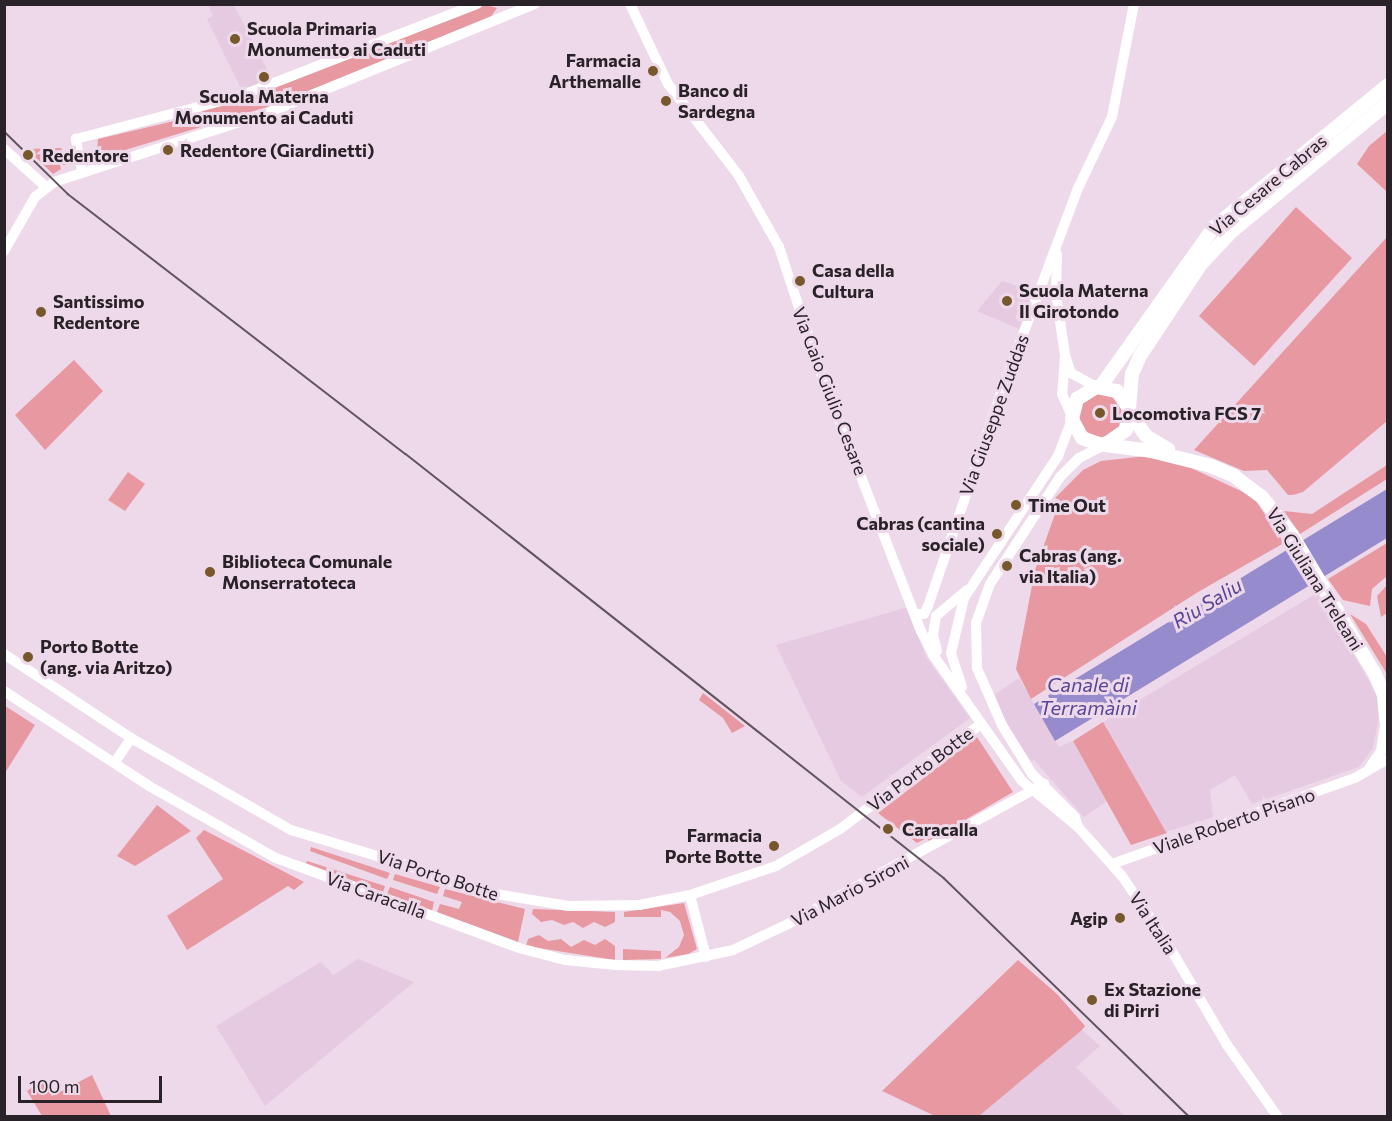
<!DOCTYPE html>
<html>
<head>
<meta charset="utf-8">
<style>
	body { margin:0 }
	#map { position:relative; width:1392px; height:1121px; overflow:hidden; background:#eed9ea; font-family:Commissioner,sans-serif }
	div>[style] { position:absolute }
	.built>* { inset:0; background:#e6cae1 }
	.green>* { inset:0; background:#e798a0 }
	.round { border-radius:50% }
	.water>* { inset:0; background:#968ccd }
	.minor>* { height:10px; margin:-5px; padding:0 5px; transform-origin:5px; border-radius:5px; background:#fff }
	.major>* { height:14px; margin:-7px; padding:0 7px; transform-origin:7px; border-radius:7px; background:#fff }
	.tram>* { height:1.5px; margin:-0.75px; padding:0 0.75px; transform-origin:0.75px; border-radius:0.75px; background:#60555e }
	.dots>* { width:16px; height:16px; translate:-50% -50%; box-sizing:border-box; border:3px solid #eed9ea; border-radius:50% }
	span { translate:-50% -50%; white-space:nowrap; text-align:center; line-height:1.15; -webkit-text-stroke:6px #eed9ea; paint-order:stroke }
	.poi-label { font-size:18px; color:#292228; font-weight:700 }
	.left { translate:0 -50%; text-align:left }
	.right { translate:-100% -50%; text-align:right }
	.street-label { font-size:18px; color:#292228 }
	.water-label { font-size:20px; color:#574696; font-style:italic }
	.frame { position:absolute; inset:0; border:6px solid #292228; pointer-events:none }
	.scale { position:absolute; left:18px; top:1076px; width:144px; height:27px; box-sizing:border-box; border:3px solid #292228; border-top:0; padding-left:8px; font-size:18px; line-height:21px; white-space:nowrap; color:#292228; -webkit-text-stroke:4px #eed9ea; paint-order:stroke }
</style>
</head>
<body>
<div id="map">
	<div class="built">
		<i style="clip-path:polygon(208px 5px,234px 5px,272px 79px,242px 91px,207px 19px,213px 16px)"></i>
		<i style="clip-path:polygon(1002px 281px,1032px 291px,1025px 314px,1018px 312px,1015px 318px,1022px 322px,1019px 329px,977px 311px)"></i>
		<i style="clip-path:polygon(1317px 593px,1378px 696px,1379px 717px,1373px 748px,1359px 767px,1252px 804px,1235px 775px,1210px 790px,1213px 817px,1166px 832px,1103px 722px)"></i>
		<i style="clip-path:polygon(908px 607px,926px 657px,970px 718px,862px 797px,841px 781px,776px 645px)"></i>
		<i style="clip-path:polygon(1019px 678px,1059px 747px,1073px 741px,1107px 801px,1084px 817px,1034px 760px,1031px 761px,1001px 716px,995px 694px)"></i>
		<i style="clip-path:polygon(358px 959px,414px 982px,265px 1106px,216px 1026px,321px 962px,333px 975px)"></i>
		<i style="clip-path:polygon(1082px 1030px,1100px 1046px,1076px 1067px,1125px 1116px,979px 1116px)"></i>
	</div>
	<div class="green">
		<i style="clip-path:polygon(486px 5px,497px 8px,488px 21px,380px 64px,267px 107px,102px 157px,97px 153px,98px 139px,170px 122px,252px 95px)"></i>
		<i style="clip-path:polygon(1387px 131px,1387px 192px,1357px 164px,1369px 146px)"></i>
		<i style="clip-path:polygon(61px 148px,69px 165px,60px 165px,61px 169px,53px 174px,27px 149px)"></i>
		<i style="clip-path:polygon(1296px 207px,1352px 258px,1254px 366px,1199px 316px)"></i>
		<i style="clip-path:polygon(1387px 237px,1387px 421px,1303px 492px,1293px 495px,1288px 495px,1267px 470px,1244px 471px,1194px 450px)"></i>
		<i style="clip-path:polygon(74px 360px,103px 391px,45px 450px,15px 415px)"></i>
		<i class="round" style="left:1079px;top:393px;width:44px;height:44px"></i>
		<i style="clip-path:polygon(1146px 456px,1189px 467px,1241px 491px,1256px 501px,1284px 543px,1198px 592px,1031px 699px,1016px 669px,1035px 570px,1060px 500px,1055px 498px,1083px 470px,1101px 461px)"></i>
		<i style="clip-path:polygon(1387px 465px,1387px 479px,1300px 534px,1284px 511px,1312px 514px)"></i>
		<i style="clip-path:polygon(128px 472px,145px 484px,125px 511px,108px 500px)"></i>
		<i style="clip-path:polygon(1387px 543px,1387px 576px,1372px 589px,1370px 606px,1343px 600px,1328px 579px)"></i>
		<i style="clip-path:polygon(1387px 585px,1387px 613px,1381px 617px,1377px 596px)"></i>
		<i style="clip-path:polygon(1350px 614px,1366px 624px,1387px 657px,1387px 674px)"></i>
		<i style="clip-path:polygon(703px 693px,745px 726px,732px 733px,723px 718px,699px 700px)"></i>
		<i style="clip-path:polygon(5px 706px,35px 725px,5px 773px)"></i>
		<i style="clip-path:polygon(1103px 722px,1166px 832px,1167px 833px,1131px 845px,1073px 741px)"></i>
		<i style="clip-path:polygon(977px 737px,1013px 792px,929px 841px,927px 838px,917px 843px,878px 813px)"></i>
		<i style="clip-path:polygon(157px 805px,191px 831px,135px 866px,117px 856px)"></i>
		<i style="clip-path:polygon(204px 830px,304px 882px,294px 890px,288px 886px,187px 950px,167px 916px,223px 879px,196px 838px)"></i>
		<i style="clip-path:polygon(311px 847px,390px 873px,387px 879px,310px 851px)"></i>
		<i style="clip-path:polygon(307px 861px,385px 886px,383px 892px,306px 863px)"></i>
		<i style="clip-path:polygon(395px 874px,440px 887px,437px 894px,393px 880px)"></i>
		<i style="clip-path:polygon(390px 887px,434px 902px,432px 911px,387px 894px)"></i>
		<i style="clip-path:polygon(445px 889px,525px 909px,518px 942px,437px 912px,440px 904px,459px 909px,462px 902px,443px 896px)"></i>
		<i style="clip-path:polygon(684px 903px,697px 949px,688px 954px,665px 958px,679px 947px,684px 935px,680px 921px,670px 912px,661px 910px,661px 917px,624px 917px,624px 912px)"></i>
		<i style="clip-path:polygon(533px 909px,615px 912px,615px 922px,605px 927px,594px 922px,583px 928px,573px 922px,564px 925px,552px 920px,541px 922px,532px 914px)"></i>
		<i style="clip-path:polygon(539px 935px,548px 941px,561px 939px,571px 947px,584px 940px,595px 945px,605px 939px,615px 946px,615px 960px,526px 946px,528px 939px)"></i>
		<i style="clip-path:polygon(623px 949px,661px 951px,661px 959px,623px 960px)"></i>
		<i style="clip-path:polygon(1018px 960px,1057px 994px,1085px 1026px,1082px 1030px,979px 1116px,935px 1116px,882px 1091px)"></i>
		<i style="clip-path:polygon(92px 1075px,111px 1116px,42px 1116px,27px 1091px,41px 1081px,52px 1096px)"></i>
	</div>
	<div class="water">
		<i style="clip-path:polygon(1387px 489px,1387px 538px,1055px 741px,1034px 704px)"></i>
	</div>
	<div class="minor">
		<i style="left:630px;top:4px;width:89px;rotate:64.6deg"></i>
		<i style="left:668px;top:84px;width:116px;rotate:52.3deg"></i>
		<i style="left:739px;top:176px;width:81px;rotate:60.6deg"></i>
		<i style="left:779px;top:247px;width:131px;rotate:71.7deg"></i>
		<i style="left:820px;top:371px;width:279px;rotate:68.8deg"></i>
		<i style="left:921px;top:631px;width:27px;rotate:63deg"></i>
		<i style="left:933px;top:655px;width:154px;rotate:54.8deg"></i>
		<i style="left:1022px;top:781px;width:72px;rotate:39.4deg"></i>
		<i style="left:1078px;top:827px;width:66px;rotate:48.1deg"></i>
		<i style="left:1122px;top:876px;width:78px;rotate:55.9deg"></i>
		<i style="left:1166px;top:941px;width:121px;rotate:59.6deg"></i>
		<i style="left:1227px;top:1045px;width:87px;rotate:54.8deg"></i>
		<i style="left:4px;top:149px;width:57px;rotate:42.1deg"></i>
		<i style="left:82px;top:171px;width:33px;rotate:-101deg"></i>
		<i style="left:76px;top:139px;width:170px;rotate:-14.7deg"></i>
		<i style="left:240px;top:96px;width:254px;rotate:-21.2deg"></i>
		<i style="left:4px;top:251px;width:62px;rotate:-60.1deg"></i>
		<i style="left:35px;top:197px;width:24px;rotate:-38deg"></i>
		<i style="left:54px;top:182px;width:222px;rotate:-17.9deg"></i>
		<i style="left:265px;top:114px;width:291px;rotate:-22.2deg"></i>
		<i style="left:1057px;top:254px;width:40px;rotate:91.4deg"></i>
		<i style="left:1056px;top:294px;width:62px;rotate:81.6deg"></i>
		<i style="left:1065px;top:355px;width:19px;rotate:72deg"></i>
		<i style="left:1071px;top:373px;width:29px;rotate:29deg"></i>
		<i style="left:1065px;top:355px;width:39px;rotate:94deg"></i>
		<i style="left:1062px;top:394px;width:24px;rotate:66deg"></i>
		<i style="left:915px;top:614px;width:9px"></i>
		<i style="left:924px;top:614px;width:9px;rotate:-63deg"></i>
		<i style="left:928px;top:606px;width:225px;rotate:-71.1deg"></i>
		<i style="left:1001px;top:393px;width:221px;rotate:-69.4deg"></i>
		<i style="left:1079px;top:186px;width:76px;rotate:-64.4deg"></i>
		<i style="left:1112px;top:117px;width:115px;rotate:-79deg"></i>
		<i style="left:937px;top:651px;width:16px;rotate:-104deg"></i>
		<i style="left:933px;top:635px;width:19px;rotate:-81deg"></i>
		<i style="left:936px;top:616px;width:40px;rotate:-40deg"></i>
		<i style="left:4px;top:654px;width:152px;rotate:33.5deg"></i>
		<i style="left:131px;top:738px;width:185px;rotate:29.9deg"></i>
		<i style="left:291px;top:830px;width:124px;rotate:16.8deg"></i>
		<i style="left:410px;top:866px;width:66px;rotate:21.2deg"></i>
		<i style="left:472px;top:890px;width:98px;rotate:9.4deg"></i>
		<i style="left:569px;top:906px;width:70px;rotate:-0.8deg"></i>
		<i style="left:639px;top:905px;width:52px;rotate:-11.1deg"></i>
		<i style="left:690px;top:895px;width:91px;rotate:-18.6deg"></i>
		<i style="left:776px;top:866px;width:74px;rotate:-30deg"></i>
		<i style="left:840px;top:829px;width:176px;rotate:-36.7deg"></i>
		<i style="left:962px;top:687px;width:36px;rotate:-108deg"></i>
		<i style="left:951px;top:653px;width:57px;rotate:-76.7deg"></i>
		<i style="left:964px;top:598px;width:170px;rotate:-56.5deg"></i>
		<i style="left:1058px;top:456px;width:40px;rotate:-69deg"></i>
		<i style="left:4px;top:691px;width:173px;rotate:33.2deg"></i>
		<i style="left:149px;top:786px;width:146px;rotate:29.6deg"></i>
		<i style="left:276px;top:858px;width:259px;rotate:20.3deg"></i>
		<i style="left:519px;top:948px;width:48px;rotate:14.6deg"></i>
		<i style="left:565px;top:960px;width:51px;rotate:5.6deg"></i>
		<i style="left:616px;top:965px;width:42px;rotate:1.4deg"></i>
		<i style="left:658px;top:966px;width:77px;rotate:-12deg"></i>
		<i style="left:733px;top:950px;width:61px;rotate:-25.3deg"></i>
		<i style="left:788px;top:924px;width:292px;rotate:-28.7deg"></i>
		<i style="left:115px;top:762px;width:29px;rotate:-56deg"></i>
		<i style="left:1370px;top:767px;width:19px;rotate:-55deg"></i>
		<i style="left:1381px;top:751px;width:25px;rotate:-81deg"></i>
		<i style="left:1078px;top:827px;width:10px;rotate:-107deg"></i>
		<i style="left:1075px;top:817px;width:61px;rotate:-135deg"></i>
		<i style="left:1032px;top:774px;width:57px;rotate:-121.5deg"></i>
		<i style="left:1002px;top:725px;width:62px;rotate:-113.7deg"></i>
		<i style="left:977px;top:668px;width:45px;rotate:-91.3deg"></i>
		<i style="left:976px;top:623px;width:41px;rotate:-70.3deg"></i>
		<i style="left:990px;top:584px;width:128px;rotate:-56.8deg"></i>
		<i style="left:1060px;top:477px;width:27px;rotate:-45deg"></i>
		<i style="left:1079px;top:458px;width:29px;rotate:-27deg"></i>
		<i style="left:1112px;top:864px;width:258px;rotate:-19.5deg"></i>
		<i style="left:1355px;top:778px;width:38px;rotate:-30deg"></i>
		<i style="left:690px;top:895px;width:64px;rotate:75.5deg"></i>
	</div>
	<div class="major">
		<i style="left:1101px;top:386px;width:195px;rotate:-54.6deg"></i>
		<i style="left:1214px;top:227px;width:225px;rotate:-39.2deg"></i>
		<i style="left:1129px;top:408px;width:34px;rotate:-85deg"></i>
		<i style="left:1132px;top:374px;width:20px;rotate:-66deg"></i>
		<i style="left:1140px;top:356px;width:110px;rotate:-56.5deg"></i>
		<i style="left:1201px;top:264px;width:45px;rotate:-46.8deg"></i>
		<i style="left:1232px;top:231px;width:202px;rotate:-39.4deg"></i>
		<i style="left:1130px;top:413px;width:28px;rotate:55deg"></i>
		<i style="left:1146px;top:436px;width:26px;rotate:31deg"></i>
		<i style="left:1102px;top:445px;width:21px;rotate:-161deg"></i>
		<i style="left:1082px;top:438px;width:21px;rotate:-118deg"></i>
		<i style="left:1072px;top:419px;width:21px;rotate:-76deg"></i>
		<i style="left:1077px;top:399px;width:22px;rotate:-32deg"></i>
		<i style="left:1096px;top:387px;width:21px;rotate:11deg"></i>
		<i style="left:1117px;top:391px;width:21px;rotate:55deg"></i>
		<i style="left:1129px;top:408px;width:22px;rotate:98deg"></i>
		<i style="left:1126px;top:430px;width:24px;rotate:145deg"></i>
		<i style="left:1105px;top:445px;width:46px;rotate:7.4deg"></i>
		<i style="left:1151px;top:451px;width:62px;rotate:14deg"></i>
		<i style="left:1211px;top:466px;width:25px;rotate:23deg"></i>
		<i style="left:1234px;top:476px;width:35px;rotate:37deg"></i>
		<i style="left:1262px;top:497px;width:48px;rotate:51.7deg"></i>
		<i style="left:1292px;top:535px;width:162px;rotate:59.2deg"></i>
		<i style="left:1375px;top:674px;width:23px;rotate:67deg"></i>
		<i style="left:1384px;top:695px;width:25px;rotate:85deg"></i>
		<i style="left:1388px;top:712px;width:22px;rotate:90deg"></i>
	</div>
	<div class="tram">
		<i style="left:4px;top:131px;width:90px;rotate:44.5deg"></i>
		<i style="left:68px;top:194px;width:426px;rotate:37.6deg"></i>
		<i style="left:406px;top:454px;width:685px;rotate:38.24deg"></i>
		<i style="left:944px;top:878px;width:342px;rotate:44.2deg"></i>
	</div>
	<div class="dots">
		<i style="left:235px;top:39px;background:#76582c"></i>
		<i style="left:653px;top:71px;background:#76582c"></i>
		<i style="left:264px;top:77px;background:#76582c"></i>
		<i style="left:666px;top:101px;background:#76582c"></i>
		<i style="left:168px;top:150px;background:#76582c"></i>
		<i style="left:28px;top:155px;background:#76582c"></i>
		<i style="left:800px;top:281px;background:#76582c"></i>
		<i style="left:1007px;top:301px;background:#76582c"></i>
		<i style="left:41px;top:312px;background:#76582c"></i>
		<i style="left:1100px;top:413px;background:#76582c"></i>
		<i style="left:1016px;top:505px;background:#76582c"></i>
		<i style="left:997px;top:534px;background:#76582c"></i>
		<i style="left:1007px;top:566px;background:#76582c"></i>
		<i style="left:210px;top:572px;background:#76582c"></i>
		<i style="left:28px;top:657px;background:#76582c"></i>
		<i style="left:888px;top:829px;background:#76582c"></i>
		<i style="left:774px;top:846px;background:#76582c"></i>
		<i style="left:1120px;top:918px;background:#76582c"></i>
		<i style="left:1092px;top:1000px;background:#76582c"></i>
	</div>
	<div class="poi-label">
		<span class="left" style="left:247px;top:39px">Scuola Primaria<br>Monumento ai Caduti</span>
		<span class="right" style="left:641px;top:71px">Farmacia<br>Arthemalle</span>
		<span class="left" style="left:678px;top:101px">Banco di<br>Sardegna</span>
		<span style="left:264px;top:107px">Scuola Materna<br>Monumento ai Caduti</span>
		<span class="left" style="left:180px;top:150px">Redentore (Giardinetti)</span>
		<span class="left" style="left:42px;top:155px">Redentore</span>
		<span class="left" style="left:812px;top:281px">Casa della<br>Cultura</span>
		<span class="left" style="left:1019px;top:301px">Scuola Materna<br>Il Girotondo</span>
		<span class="left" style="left:53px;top:312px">Santissimo<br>Redentore</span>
		<span class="left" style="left:1112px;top:413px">Locomotiva FCS 7</span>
		<span class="left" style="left:1028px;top:505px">Time Out</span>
		<span class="right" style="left:985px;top:534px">Cabras (cantina<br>sociale)</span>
		<span class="left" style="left:1019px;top:566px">Cabras (ang.<br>via Italia)</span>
		<span class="left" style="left:222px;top:572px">Biblioteca Comunale<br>Monserratoteca</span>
		<span class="left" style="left:40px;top:657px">Porto Botte<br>(ang. via Aritzo)</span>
		<span class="left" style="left:902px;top:829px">Caracalla</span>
		<span class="right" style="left:762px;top:846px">Farmacia<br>Porte Botte</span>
		<span class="right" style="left:1108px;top:918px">Agip</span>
		<span class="left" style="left:1104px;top:1000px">Ex Stazione<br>di Pirri</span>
	</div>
	<div class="street-label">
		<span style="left:1268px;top:185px;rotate:-40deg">Via Cesare Cabras</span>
		<span style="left:830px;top:391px;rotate:69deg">Via Gaio Giulio Cesare</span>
		<span style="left:994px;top:415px;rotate:-70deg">Via Giuseppe Zuddas</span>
		<span style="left:1315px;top:579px;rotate:58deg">Via Giuliana Treleani</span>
		<span style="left:920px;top:769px;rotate:-37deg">Via Porto Botte</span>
		<span style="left:1234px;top:821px;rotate:-19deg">Viale Roberto Pisano</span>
		<span style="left:438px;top:875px;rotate:18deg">Via Porto Botte</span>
		<span style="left:850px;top:891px;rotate:-28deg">Via Mario Sironi</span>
		<span style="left:376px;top:895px;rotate:20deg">Via Caracalla</span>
		<span style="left:1153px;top:923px;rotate:57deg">Via Italia</span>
	</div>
	<div class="water-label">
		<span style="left:1207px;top:603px;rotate:-31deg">Riu Saliu</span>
		<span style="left:1088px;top:696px">Canale di<br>Terramàini</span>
	</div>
	<div class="frame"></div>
	<div class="scale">100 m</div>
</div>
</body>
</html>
